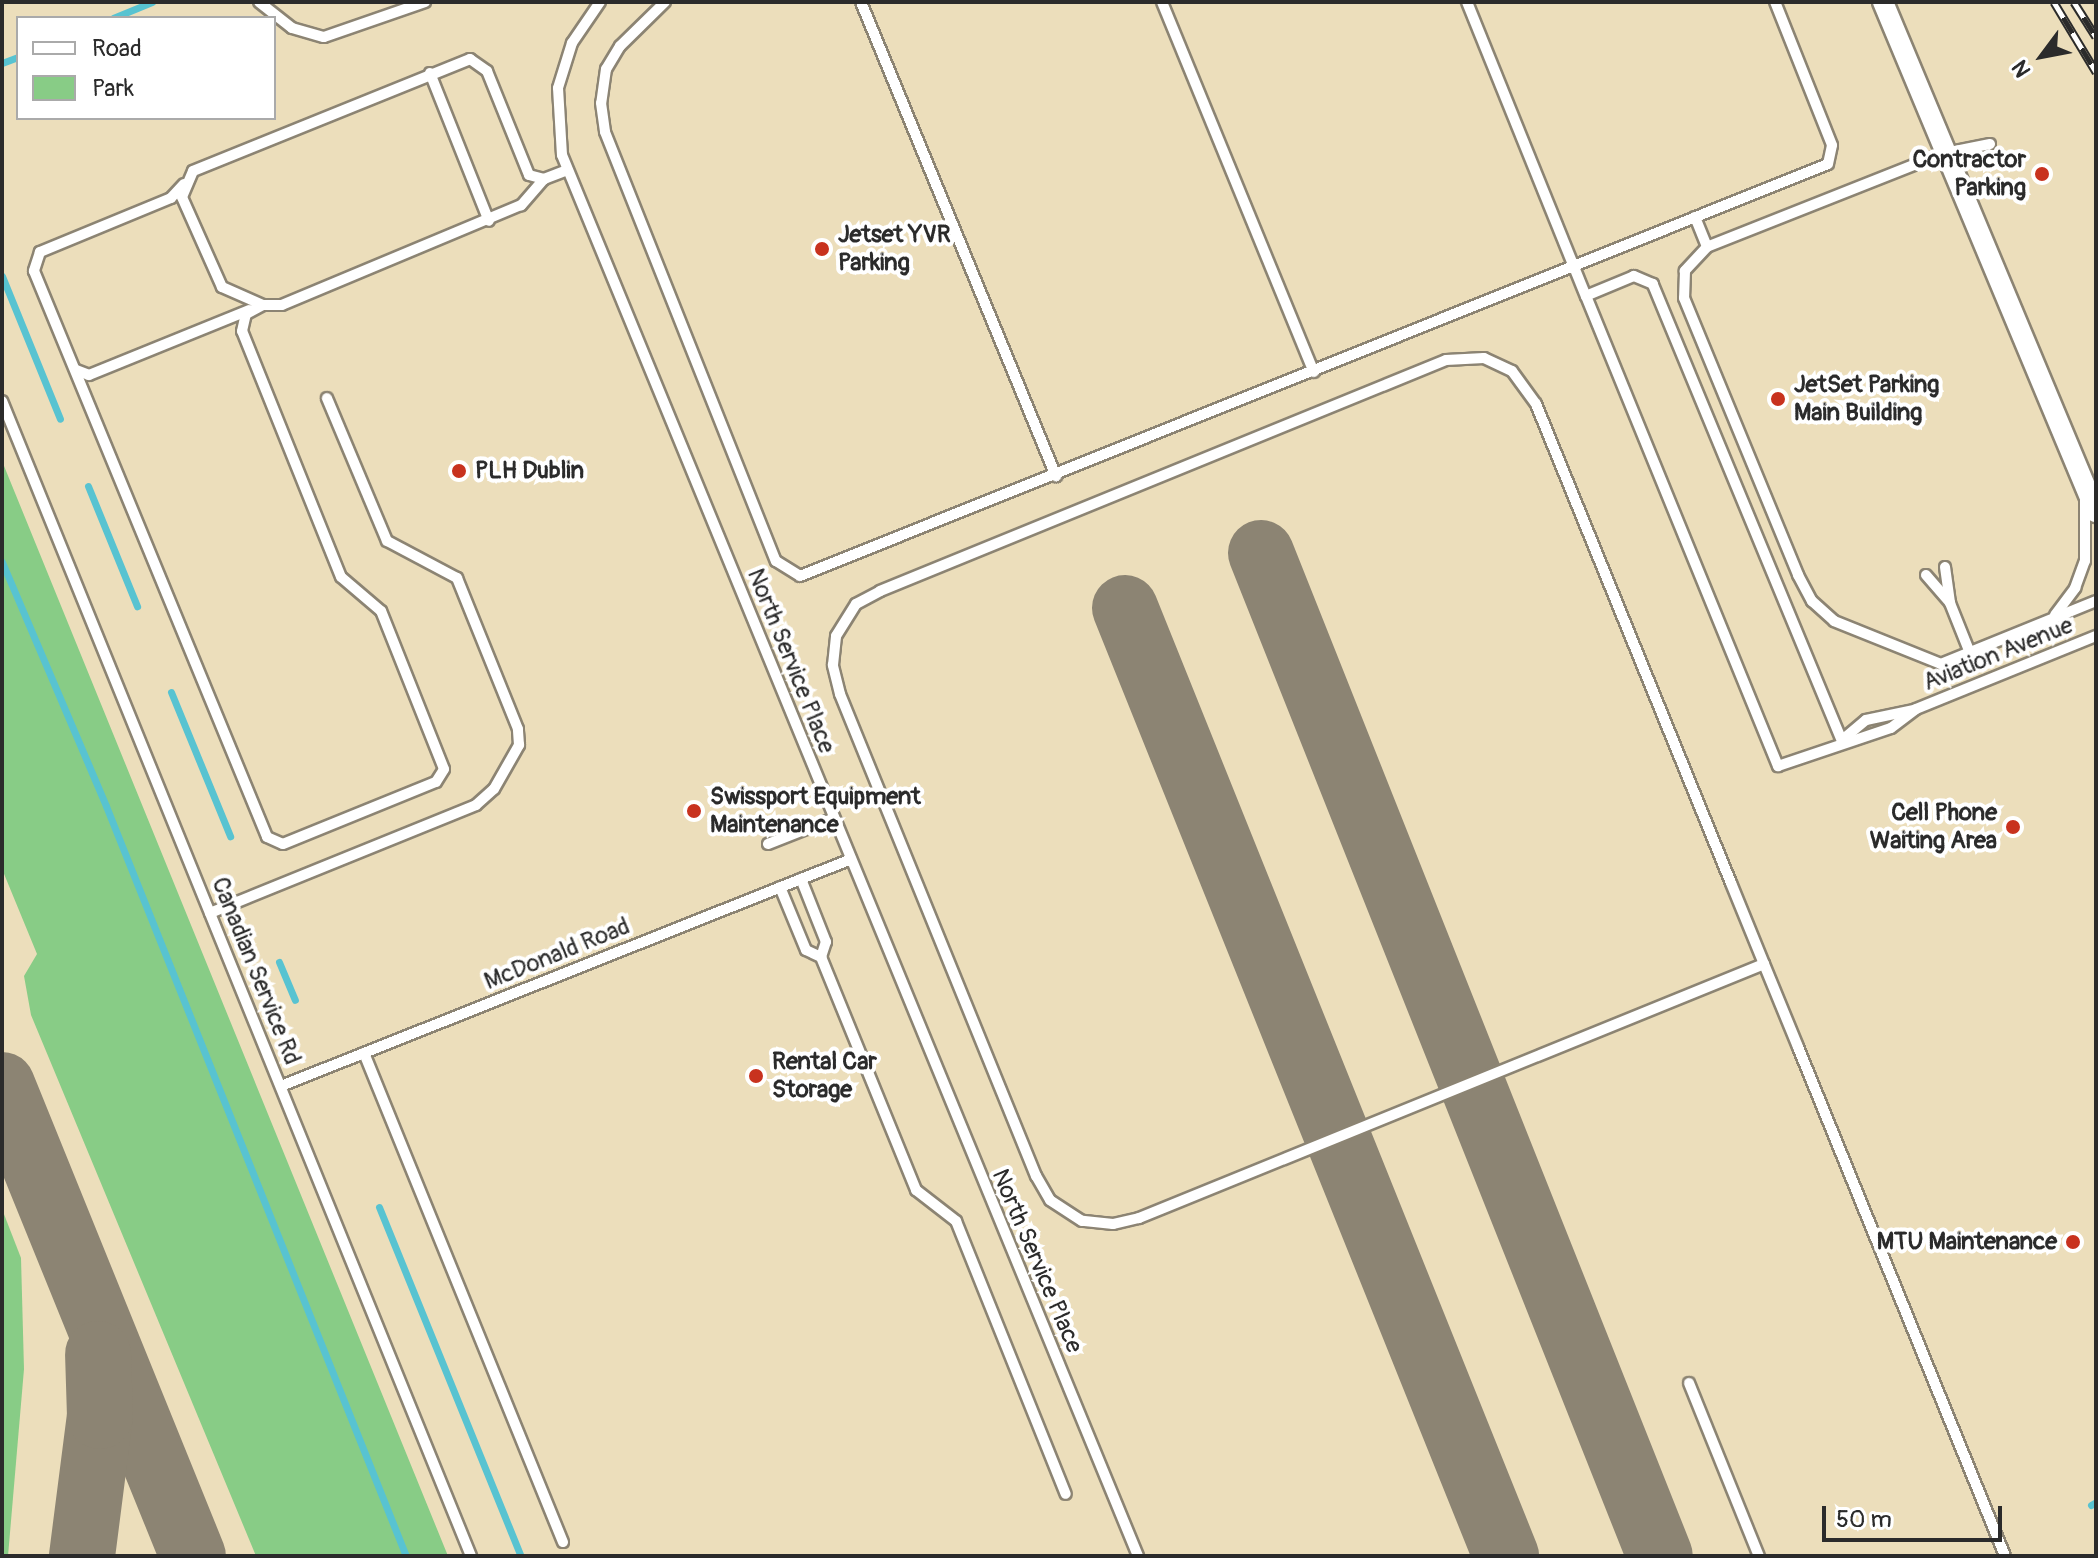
<!DOCTYPE html>
<html>
<head>
<meta charset="utf-8">
<style>
	body { margin:0 }
	#map { position:relative; width:2098px; height:1558px; overflow:hidden; background:#ecdebb; font-family:Pangolin,sans-serif }
	div>[style] { position:absolute }
	.green>* { inset:0; background:#88cc86 }
	.stream>* { height:7px; margin:-3.5px; padding:0 3.5px; transform-origin:3.5px; border-radius:3.5px; background:#58c3d1 }
	.taxiway>* { height:66px; margin:-33px; padding:0 33px; transform-origin:33px; border-radius:33px; background:#8c8473 }
	.roads { filter:drop-shadow(2px 0 #8c8473) drop-shadow(-2px 0 #8c8473) drop-shadow(0 2px #8c8473) drop-shadow(0 -2px #8c8473) }
	.lane>* { height:10px; margin:-5px; padding:0 5px; transform-origin:5px; border-radius:5px; background:#fff }
	.street>* { height:20px; margin:-10px; padding:0 10px; transform-origin:10px; border-radius:10px; background:#fff }
	.rail>* { height:9px; margin-top:-4.5px; transform-origin:0; background:repeating-linear-gradient(90deg,#fff 0 18px,#2b2b2b 0 36px); box-sizing:border-box; border-block:2px solid #2b2b2b }
	.dots>* { width:22px; height:22px; translate:-50% -50%; box-sizing:border-box; border:4px solid #fff; border-radius:50% }
	span { translate:-50% -50%; white-space:nowrap; text-align:center; line-height:1.15; -webkit-text-stroke:8px #fff; paint-order:stroke }
	.poi-label { font-size:24px; color:#2b2b2b; font-weight:700 }
	.right { translate:-100% -50%; text-align:right }
	.left { translate:0 -50%; text-align:left }
	.street-label { font-size:24px; color:#2b2b2b }
	.frame { position:absolute; inset:0; border:4px solid #2b2b2b; pointer-events:none }
	.legend { position:absolute; left:16px; top:16px; width:260px; height:104px; box-sizing:border-box; background:#fff; border:2px solid #aaa; margin:0; padding:10px 14px; list-style:none; font-size:24px; color:#2b2b2b }
	.legend li { display:flex; align-items:center; gap:16px; height:40px }
	.legend b { width:40px; border:2px solid #aaa }
	.north { position:absolute; left:2002px; top:16px; width:80px; height:80px; -webkit-text-stroke:6px #fff; paint-order:stroke; rotate:238deg; font-size:22px; font-weight:700; line-height:32px; text-align:center; color:#2b2b2b }
	.north::after { content:''; display:block; margin:auto; width:28px; height:36px; background:#2b2b2b; clip-path:polygon(50% 0,100% 100%,50% 72%,0 100%) }
	.scale { position:absolute; left:1822px; top:1506px; width:180px; height:36px; box-sizing:border-box; border:4px solid #2b2b2b; border-top:0; padding-left:10px; font-size:24px; line-height:28px; white-space:nowrap; color:#2b2b2b; -webkit-text-stroke:6px #fff; paint-order:stroke }
</style>
</head>
<body>
<div id="map">
	<div class="green">
		<i style="clip-path:polygon(2px 461px,448px 1556px,256px 1556px,31px 1015px,24px 976px,37px 954px,2px 869px)"></i>
		<i style="clip-path:polygon(2px 1209px,21px 1258px,24px 1369px,8px 1556px,2px 1556px)"></i>
	</div>
	<div class="stream">
		<i style="left:113px;top:18px;width:42px;rotate:-22.3deg"></i>
		<i style="left:2px;top:63px;width:17px;rotate:-21deg"></i>
		<i style="left:2px;top:276px;width:154px;rotate:67.9deg"></i>
		<i style="left:88px;top:486px;width:130px;rotate:67.8deg"></i>
		<i style="left:2px;top:562px;width:265px;rotate:66.9deg"></i>
		<i style="left:106px;top:806px;width:808px;rotate:68.2deg"></i>
		<i style="left:171px;top:692px;width:156px;rotate:67.7deg"></i>
		<i style="left:279px;top:962px;width:41px;rotate:67.2deg"></i>
		<i style="left:379px;top:1207px;width:377px;rotate:67.9deg"></i>
		<i style="left:2091px;top:1505px;width:6px;rotate:-31deg"></i>
	</div>
	<div class="taxiway">
		<i style="left:1261px;top:553px;width:1079px;rotate:68.31deg"></i>
		<i style="left:1125px;top:608px;width:1022px;rotate:68.1deg"></i>
		<i style="left:2px;top:1085px;width:508px;rotate:67.93deg"></i>
		<i style="left:82px;top:1556px;width:141px;rotate:-82.7deg"></i>
		<i style="left:100px;top:1416px;width:62px;rotate:-91.8deg"></i>
	</div>
	<div class="roads">
		<div class="lane">
			<i style="left:259px;top:2px;width:42px;rotate:38.2deg"></i>
			<i style="left:292px;top:28px;width:33px;rotate:16deg"></i>
			<i style="left:324px;top:37px;width:107px;rotate:-19.1deg"></i>
			<i style="left:600px;top:2px;width:50px;rotate:124.3deg"></i>
			<i style="left:572px;top:43px;width:47px;rotate:107.3deg"></i>
			<i style="left:558px;top:88px;width:67px;rotate:86.6deg"></i>
			<i style="left:562px;top:155px;width:1515px;rotate:67.65deg"></i>
			<i style="left:665px;top:2px;width:63px;rotate:135.6deg"></i>
			<i style="left:620px;top:46px;width:27px;rotate:121deg"></i>
			<i style="left:606px;top:69px;width:34px;rotate:98deg"></i>
			<i style="left:601px;top:103px;width:29px;rotate:82deg"></i>
			<i style="left:605px;top:132px;width:462px;rotate:68.3deg"></i>
			<i style="left:776px;top:561px;width:28px;rotate:32deg"></i>
			<i style="left:800px;top:576px;width:1107px;rotate:-21.84deg"></i>
			<i style="left:1828px;top:164px;width:19px;rotate:-78deg"></i>
			<i style="left:1832px;top:145px;width:154px;rotate:-111.7deg"></i>
			<i style="left:861px;top:2px;width:513px;rotate:67.64deg"></i>
			<i style="left:1162px;top:2px;width:400px;rotate:67.7deg"></i>
			<i style="left:1467px;top:2px;width:317px;rotate:68deg"></i>
			<i style="left:470px;top:59px;width:21px;rotate:35deg"></i>
			<i style="left:487px;top:71px;width:112px;rotate:68deg"></i>
			<i style="left:529px;top:175px;width:16px;rotate:15deg"></i>
			<i style="left:544px;top:179px;width:35px;rotate:131deg"></i>
			<i style="left:521px;top:205px;width:259px;rotate:157.3deg"></i>
			<i style="left:282px;top:305px;width:19px;rotate:180deg"></i>
			<i style="left:263px;top:305px;width:45px;rotate:-156.3deg"></i>
			<i style="left:222px;top:287px;width:98px;rotate:-114deg"></i>
			<i style="left:182px;top:197px;width:28px;rotate:-67deg"></i>
			<i style="left:193px;top:171px;width:299px;rotate:-22deg"></i>
			<i style="left:430px;top:73px;width:159px;rotate:68.3deg"></i>
			<i style="left:1990px;top:144px;width:47px;rotate:168.9deg"></i>
			<i style="left:1944px;top:153px;width:255px;rotate:158.4deg"></i>
			<i style="left:1707px;top:247px;width:33px;rotate:133deg"></i>
			<i style="left:1685px;top:271px;width:27px;rotate:92deg"></i>
			<i style="left:1684px;top:298px;width:300px;rotate:67.6deg"></i>
			<i style="left:1798px;top:575px;width:30px;rotate:62deg"></i>
			<i style="left:1812px;top:601px;width:30px;rotate:42deg"></i>
			<i style="left:1834px;top:621px;width:115px;rotate:21.9deg"></i>
			<i style="left:1941px;top:664px;width:167px;rotate:-22.1deg"></i>
			<i style="left:544px;top:179px;width:25px;rotate:-21deg"></i>
			<i style="left:184px;top:184px;width:19px;rotate:133deg"></i>
			<i style="left:171px;top:198px;width:142px;rotate:157.6deg"></i>
			<i style="left:40px;top:252px;width:20px;rotate:108deg"></i>
			<i style="left:34px;top:271px;width:612px;rotate:67.62deg"></i>
			<i style="left:267px;top:837px;width:17px;rotate:24deg"></i>
			<i style="left:283px;top:844px;width:165px;rotate:-22.1deg"></i>
			<i style="left:436px;top:782px;width:15px;rotate:-58deg"></i>
			<i style="left:444px;top:769px;width:170px;rotate:-111.7deg"></i>
			<i style="left:381px;top:611px;width:52px;rotate:-139.6deg"></i>
			<i style="left:341px;top:577px;width:265px;rotate:-111.9deg"></i>
			<i style="left:242px;top:331px;width:17px;rotate:-77deg"></i>
			<i style="left:246px;top:314px;width:19px;rotate:-28deg"></i>
			<i style="left:1695px;top:217px;width:32px;rotate:68deg"></i>
			<i style="left:76px;top:370px;width:14px;rotate:21deg"></i>
			<i style="left:89px;top:375px;width:173px;rotate:-22.1deg"></i>
			<i style="left:2px;top:401px;width:1247px;rotate:67.9deg"></i>
			<i style="left:1945px;top:567px;width:36px;rotate:82deg"></i>
			<i style="left:1950px;top:603px;width:54px;rotate:68.2deg"></i>
			<i style="left:1926px;top:575px;width:37px;rotate:49deg"></i>
			<i style="left:2055px;top:615px;width:34px;rotate:-53deg"></i>
			<i style="left:2075px;top:588px;width:29px;rotate:-70deg"></i>
			<i style="left:2085px;top:561px;width:61px;rotate:-90deg"></i>
			<i style="left:1842px;top:740px;width:31px;rotate:-40deg"></i>
			<i style="left:1866px;top:720px;width:49px;rotate:-11.8deg"></i>
			<i style="left:1842px;top:741px;width:495px;rotate:-112.5deg"></i>
			<i style="left:1653px;top:284px;width:21px;rotate:-157deg"></i>
			<i style="left:1634px;top:276px;width:52px;rotate:157.4deg"></i>
			<i style="left:1586px;top:296px;width:508px;rotate:67.78deg"></i>
			<i style="left:1778px;top:766px;width:119px;rotate:-18.6deg"></i>
			<i style="left:1891px;top:728px;width:31px;rotate:-37deg"></i>
			<i style="left:1916px;top:709px;width:194px;rotate:-22.1deg"></i>
			<i style="left:768px;top:844px;width:69px;rotate:-21.3deg"></i>
			<i style="left:780px;top:887px;width:68px;rotate:67.6deg"></i>
			<i style="left:806px;top:950px;width:17px;rotate:25deg"></i>
			<i style="left:821px;top:957px;width:16px;rotate:-72deg"></i>
			<i style="left:826px;top:942px;width:68px;rotate:-111.6deg"></i>
			<i style="left:210px;top:913px;width:287px;rotate:-22.1deg"></i>
			<i style="left:476px;top:805px;width:24px;rotate:-42deg"></i>
			<i style="left:494px;top:789px;width:51px;rotate:-60.4deg"></i>
			<i style="left:519px;top:745px;width:16px;rotate:-94deg"></i>
			<i style="left:518px;top:729px;width:163px;rotate:-112deg"></i>
			<i style="left:457px;top:578px;width:79px;rotate:-152.1deg"></i>
			<i style="left:387px;top:541px;width:155px;rotate:-112.8deg"></i>
			<i style="left:821px;top:957px;width:252px;rotate:67.8deg"></i>
			<i style="left:916px;top:1190px;width:51px;rotate:37.8deg"></i>
			<i style="left:956px;top:1221px;width:294px;rotate:68.1deg"></i>
			<i style="left:1764px;top:964px;width:675px;rotate:157.88deg"></i>
			<i style="left:1139px;top:1218px;width:27px;rotate:167deg"></i>
			<i style="left:1113px;top:1224px;width:31px;rotate:-174deg"></i>
			<i style="left:1082px;top:1221px;width:38px;rotate:-147deg"></i>
			<i style="left:1050px;top:1200px;width:28px;rotate:-120deg"></i>
			<i style="left:1036px;top:1176px;width:520px;rotate:-112.13deg"></i>
			<i style="left:840px;top:694px;width:30px;rotate:-104deg"></i>
			<i style="left:833px;top:665px;width:29px;rotate:-84deg"></i>
			<i style="left:836px;top:636px;width:38px;rotate:-58deg"></i>
			<i style="left:856px;top:604px;width:27px;rotate:-28deg"></i>
			<i style="left:880px;top:591px;width:611px;rotate:-22.2deg"></i>
			<i style="left:1446px;top:360px;width:38px;rotate:-3deg"></i>
			<i style="left:1484px;top:358px;width:31px;rotate:25deg"></i>
			<i style="left:1512px;top:371px;width:41px;rotate:54deg"></i>
			<i style="left:1536px;top:404px;width:517px;rotate:67.85deg"></i>
			<i style="left:1731px;top:883px;width:87px;rotate:67.8deg"></i>
			<i style="left:1764px;top:964px;width:90px;rotate:67.7deg"></i>
			<i style="left:1798px;top:1047px;width:549px;rotate:67.87deg"></i>
			<i style="left:364px;top:1053px;width:528px;rotate:67.86deg"></i>
			<i style="left:281px;top:1086px;width:611px;rotate:-21.7deg"></i>
			<i style="left:1689px;top:1383px;width:187px;rotate:68deg"></i>
		</div>
		<div class="street">
			<i style="left:1883px;top:2px;width:553px;rotate:67.33deg"></i>
		</div>
	</div>
	<div class="rail">
		<i style="left:2054px;top:2px;width:82px;rotate:59deg"></i>
		<i style="left:2074px;top:2px;width:41px;rotate:57.8deg"></i>
	</div>
	<div class="dots">
		<i style="left:2042px;top:174px;background:#c8321e"></i>
		<i style="left:822px;top:249px;background:#c8321e"></i>
		<i style="left:1778px;top:399px;background:#c8321e"></i>
		<i style="left:459px;top:471px;background:#c8321e"></i>
		<i style="left:694px;top:811px;background:#c8321e"></i>
		<i style="left:2013px;top:827px;background:#c8321e"></i>
		<i style="left:756px;top:1076px;background:#c8321e"></i>
		<i style="left:2073px;top:1242px;background:#c8321e"></i>
	</div>
	<div class="poi-label">
		<span class="right" style="left:2026px;top:174px">Contractor<br>Parking</span>
		<span class="left" style="left:838px;top:249px">Jetset YVR<br>Parking</span>
		<span class="left" style="left:1794px;top:399px">JetSet Parking<br>Main Building</span>
		<span class="left" style="left:475px;top:471px">PLH Dublin</span>
		<span class="left" style="left:710px;top:811px">Swissport Equipment<br>Maintenance</span>
		<span class="right" style="left:1997px;top:827px">Cell Phone<br>Waiting Area</span>
		<span class="left" style="left:772px;top:1076px">Rental Car<br>Storage</span>
		<span class="right" style="left:2057px;top:1242px">MTU Maintenance</span>
	</div>
	<div class="street-label">
		<span style="left:1998px;top:654px;rotate:-22deg">Aviation Avenue</span>
		<span style="left:791px;top:661px;rotate:68deg">North Service Place</span>
		<span style="left:557px;top:954px;rotate:-22deg">McDonald Road</span>
		<span style="left:256px;top:971px;rotate:68deg">Canadian Service Rd</span>
		<span style="left:1037px;top:1261px;rotate:67deg">North Service Place</span>
	</div>
	<div class="frame"></div>
	<ul class="legend">
	<li><b style="height:10px;background:#fff"></b>Road</li>
	<li><b style="height:22px;background:#88cc86"></b>Park</li>
	</ul>
	<div class="north">N</div>
	<div class="scale">50 m</div>
</div>
</body>
</html>
